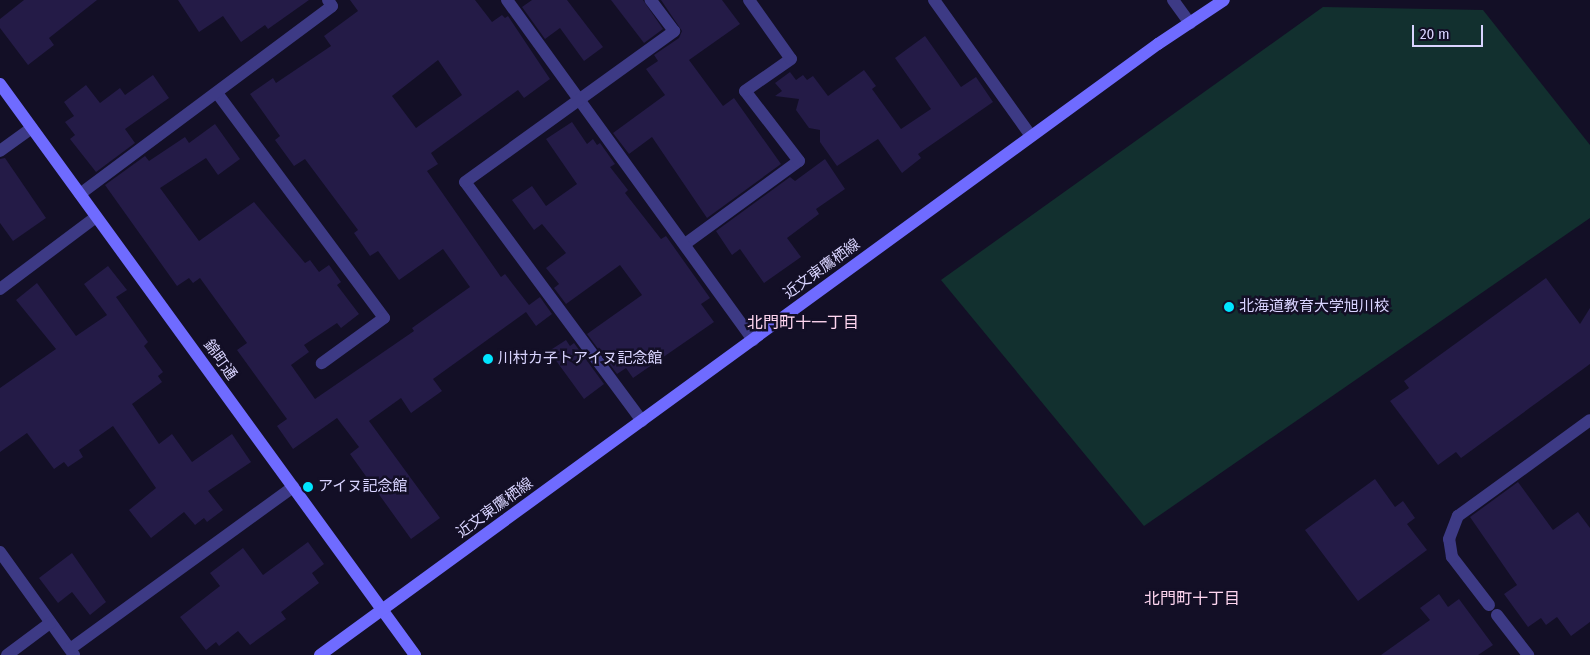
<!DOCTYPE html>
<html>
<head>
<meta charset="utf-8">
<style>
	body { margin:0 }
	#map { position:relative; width:1590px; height:655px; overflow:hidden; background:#130f26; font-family:"Fira Sans Condensed","Noto Sans JP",sans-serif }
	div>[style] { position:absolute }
	.green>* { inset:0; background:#12302f }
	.building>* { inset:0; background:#241b47 }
	.lane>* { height:12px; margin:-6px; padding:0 6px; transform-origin:6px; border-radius:6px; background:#3d3a85 }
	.street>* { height:12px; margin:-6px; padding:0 6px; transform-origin:6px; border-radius:6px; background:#3d3a85 }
	.secondary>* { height:12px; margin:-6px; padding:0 6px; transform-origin:6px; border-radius:6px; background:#6f6bff }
	.dots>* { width:14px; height:14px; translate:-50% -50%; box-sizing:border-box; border:2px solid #130f26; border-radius:50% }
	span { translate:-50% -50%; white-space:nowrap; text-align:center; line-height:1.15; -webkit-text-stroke:5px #130f26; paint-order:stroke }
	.street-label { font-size:15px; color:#d9d4ff }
	.poi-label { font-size:15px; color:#d9d4ff }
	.left { translate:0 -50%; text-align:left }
	.neighbourhood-label { font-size:16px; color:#ffd6f0 }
	.scale { position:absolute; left:1412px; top:25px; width:71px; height:22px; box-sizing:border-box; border:2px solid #d9d4ff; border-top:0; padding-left:6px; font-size:15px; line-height:18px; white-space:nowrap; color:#d9d4ff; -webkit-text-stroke:4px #130f26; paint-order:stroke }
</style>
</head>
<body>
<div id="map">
	<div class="green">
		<i style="clip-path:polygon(1323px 7px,1483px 10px,1590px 145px,1590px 218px,1144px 526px,941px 280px)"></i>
	</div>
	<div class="building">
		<i style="clip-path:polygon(24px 0,97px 0,49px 38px,54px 45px,28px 65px,0 28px,0 19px)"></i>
		<i style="clip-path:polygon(178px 0,309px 0,268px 29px,265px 25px,241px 42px,223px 16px,199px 32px)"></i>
		<i style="clip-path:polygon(evenodd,350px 0,475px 0,492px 22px,502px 15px,505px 18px,508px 16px,550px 79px,524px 98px,518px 90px,431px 153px,438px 164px,427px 171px,501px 277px,505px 274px,529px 305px,540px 297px,552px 314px,536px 326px,526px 312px,433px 379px,442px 391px,411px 413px,401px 398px,369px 421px,440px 518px,411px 539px,350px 454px,359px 447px,337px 418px,293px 449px,277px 426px,287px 419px,237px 350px,247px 343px,200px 278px,193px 283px,189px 278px,177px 286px,105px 185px,145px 156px,149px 161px,185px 137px,189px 143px,215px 124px,240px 159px,218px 175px,206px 158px,160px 188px,199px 241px,254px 202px,305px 263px,310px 260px,319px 272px,329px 265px,341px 282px,337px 285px,359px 314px,341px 328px,337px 323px,304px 345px,309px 352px,291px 365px,315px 399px,414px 331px,412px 328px,470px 287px,443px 249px,399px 280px,378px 251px,370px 256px,354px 233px,358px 230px,305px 159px,294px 166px,275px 140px,280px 136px,250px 94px,273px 78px,276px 83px,331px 46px,324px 36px,358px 11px,350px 0,438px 60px,462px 95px,416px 128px,392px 96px,438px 60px)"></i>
		<i style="clip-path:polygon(532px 0,567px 0,603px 47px,584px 61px,560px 28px,545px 39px,522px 7px)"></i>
		<i style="clip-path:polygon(611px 0,643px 0,663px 29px,644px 43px)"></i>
		<i style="clip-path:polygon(661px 0,722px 0,740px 24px,689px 60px,723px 106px,734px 98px,781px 164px,707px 218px,652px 137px,629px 154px,613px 133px,665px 95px,646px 69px,658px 61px,654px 55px,679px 38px,682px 31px)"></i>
		<i style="clip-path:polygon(925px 36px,961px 87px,976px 77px,993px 102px,918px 154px,921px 158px,902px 173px,878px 139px,837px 166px,820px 142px,820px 130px,809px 128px,796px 110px,799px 99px,775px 96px,782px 91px,775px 83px,790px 72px,796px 80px,803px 75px,807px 80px,813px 76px,828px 96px,864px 70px,876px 86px,872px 89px,901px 129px,931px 109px,895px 58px)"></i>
		<i style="clip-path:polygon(153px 75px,169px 98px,125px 129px,135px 143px,96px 172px,70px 139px,75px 135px,65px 122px,74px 116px,64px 102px,86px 85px,100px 103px,120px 88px,125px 95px)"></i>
		<i style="clip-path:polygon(572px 122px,587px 144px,593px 139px,597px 145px,600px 143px,615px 164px,610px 167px,628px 190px,625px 193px,661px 239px,666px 236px,710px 298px,701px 304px,714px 322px,633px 378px,626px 368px,617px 374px,587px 334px,642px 295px,620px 265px,566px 304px,554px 288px,559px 284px,546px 268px,566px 253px,542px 224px,534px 230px,512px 200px,532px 186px,546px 206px,577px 184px,546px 139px)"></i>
		<i style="clip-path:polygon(5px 158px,46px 218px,13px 241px,0 223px,0 159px)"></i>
		<i style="clip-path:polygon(825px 159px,845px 189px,816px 209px,819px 214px,787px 238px,801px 257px,764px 283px,740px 249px,732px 255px,716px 231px,790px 177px,795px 181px)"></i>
		<i style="clip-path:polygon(108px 266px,127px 290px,116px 297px,148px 342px,144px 346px,163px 372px,158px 376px,162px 382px,132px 404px,159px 444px,172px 434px,192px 462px,232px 434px,251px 462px,208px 491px,223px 510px,207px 522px,204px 518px,195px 525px,184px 512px,151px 538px,129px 510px,156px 488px,113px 426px,79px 450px,83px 457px,68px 467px,64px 462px,54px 469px,27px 433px,0 452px,0 388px,56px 349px,16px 300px,37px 283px,76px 336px,107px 315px,84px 284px)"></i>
		<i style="clip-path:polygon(1546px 278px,1580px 324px,1590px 308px,1590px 364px,1461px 458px,1456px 452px,1438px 465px,1390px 401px,1409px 388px,1404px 381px)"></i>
		<i style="clip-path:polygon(566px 340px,570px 346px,574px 343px,604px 384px,584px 399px,549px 351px)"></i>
		<i style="clip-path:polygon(1375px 479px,1395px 507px,1403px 501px,1415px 518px,1407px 524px,1427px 550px,1358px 601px,1305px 530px)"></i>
		<i style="clip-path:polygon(1518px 482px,1553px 530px,1578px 512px,1590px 528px,1590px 622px,1571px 636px,1557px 617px,1546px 625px,1541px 618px,1528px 627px,1504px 594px,1517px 585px,1470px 517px)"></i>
		<i style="clip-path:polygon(308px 542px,324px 564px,312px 573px,319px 583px,281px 612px,286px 619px,250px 645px,238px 631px,219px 646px,216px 642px,206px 650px,180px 617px,220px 586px,210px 573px,243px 548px,263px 575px)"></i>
		<i style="clip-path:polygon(72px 553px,106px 602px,90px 615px,72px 592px,58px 603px,39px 578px)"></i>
		<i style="clip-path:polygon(1439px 594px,1448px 607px,1459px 599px,1493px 645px,1478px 655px,1381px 655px,1430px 620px,1420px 608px)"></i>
	</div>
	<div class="lane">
		<i style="left:1173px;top:0;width:29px;rotate:54deg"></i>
		<i style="left:685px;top:244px;width:141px;rotate:-36.1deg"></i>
		<i style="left:799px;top:161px;width:88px;rotate:-127.6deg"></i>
		<i style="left:745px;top:91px;width:56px;rotate:-34.8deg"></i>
		<i style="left:1489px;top:605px;width:61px;rotate:-127.6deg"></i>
		<i style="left:1452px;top:557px;width:18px;rotate:-99deg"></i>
		<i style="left:1449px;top:539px;width:25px;rotate:-69deg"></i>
		<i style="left:1458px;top:516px;width:163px;rotate:-36deg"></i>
		<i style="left:1497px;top:615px;width:51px;rotate:52.2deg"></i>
	</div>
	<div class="street">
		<i style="left:507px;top:0;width:420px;rotate:54.1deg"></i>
		<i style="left:749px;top:0;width:72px;rotate:54.6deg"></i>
		<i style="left:934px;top:0;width:167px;rotate:54.5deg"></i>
		<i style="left:217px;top:93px;width:280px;rotate:53.4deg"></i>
		<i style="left:384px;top:318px;width:77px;rotate:144deg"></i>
		<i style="left:0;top:151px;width:39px;rotate:-36deg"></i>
		<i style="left:80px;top:194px;width:314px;rotate:-36.7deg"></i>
		<i style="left:332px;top:6px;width:7px;rotate:-124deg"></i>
		<i style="left:0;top:289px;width:120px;rotate:-36.9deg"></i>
		<i style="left:642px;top:421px;width:297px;rotate:-126.5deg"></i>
		<i style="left:465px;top:182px;width:258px;rotate:-35.8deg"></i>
		<i style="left:674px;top:31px;width:39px;rotate:-127deg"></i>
		<i style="left:0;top:552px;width:127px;rotate:54.3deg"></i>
		<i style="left:70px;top:649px;width:276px;rotate:-36deg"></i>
		<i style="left:7px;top:655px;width:54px;rotate:-36.7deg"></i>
	</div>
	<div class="secondary">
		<i style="left:0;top:84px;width:706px;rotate:53.99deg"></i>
		<i style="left:320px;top:655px;width:1037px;rotate:-36.1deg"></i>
		<i style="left:1158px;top:44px;width:79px;rotate:-33.7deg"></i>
	</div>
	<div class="dots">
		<i style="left:1229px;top:307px;background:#00e5ff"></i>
		<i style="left:488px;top:359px;background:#00e5ff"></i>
		<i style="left:308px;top:487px;background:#00e5ff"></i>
	</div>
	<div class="street-label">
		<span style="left:822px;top:269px;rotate:-36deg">近文東鷹栖線</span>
		<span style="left:220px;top:360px;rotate:54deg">錦町通</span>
		<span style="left:495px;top:508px;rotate:-36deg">近文東鷹栖線</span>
	</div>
	<div class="poi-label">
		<span class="left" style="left:1239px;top:307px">北海道教育大学旭川校</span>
		<span class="left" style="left:498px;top:359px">川村カ子トアイヌ記念館</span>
		<span class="left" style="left:318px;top:487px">アイヌ記念館</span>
	</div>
	<div class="neighbourhood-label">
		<span style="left:803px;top:323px">北門町十一丁目</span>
		<span style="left:1192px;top:599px">北門町十丁目</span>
	</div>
	<div class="scale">20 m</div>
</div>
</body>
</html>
